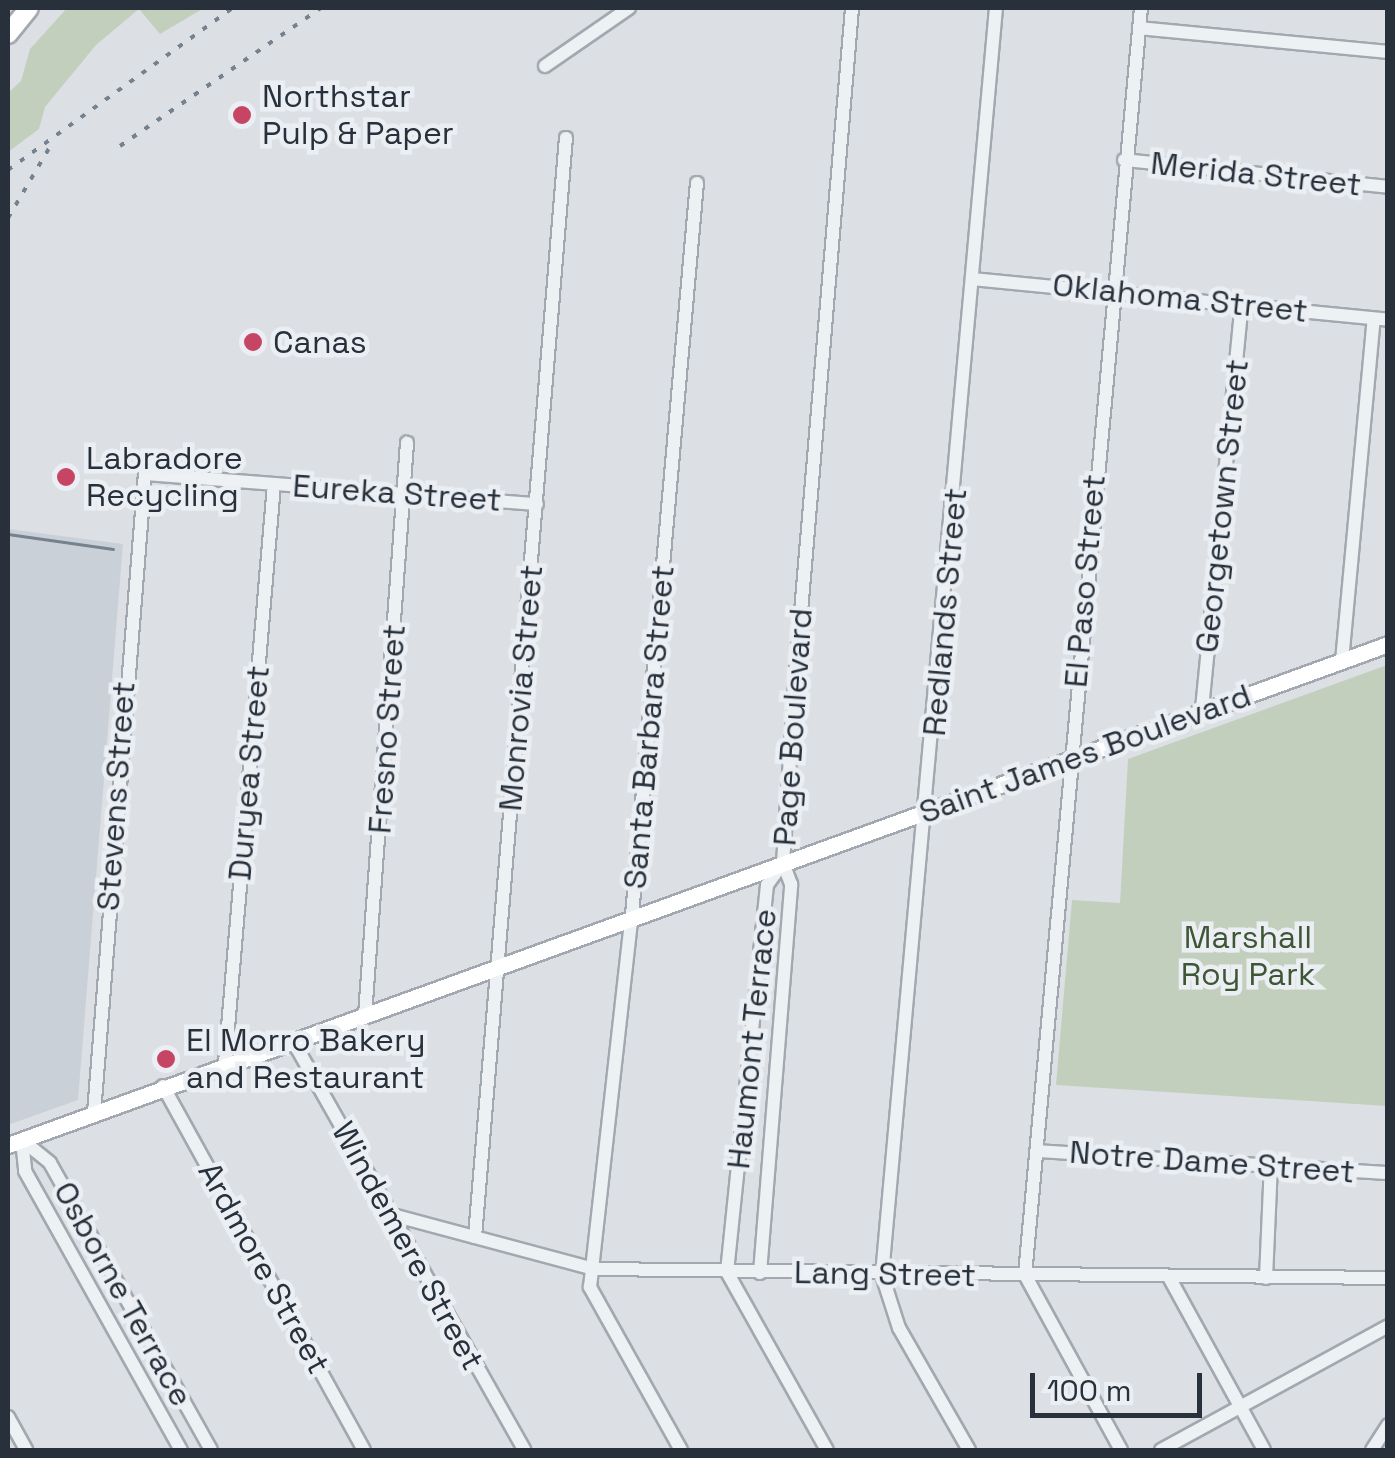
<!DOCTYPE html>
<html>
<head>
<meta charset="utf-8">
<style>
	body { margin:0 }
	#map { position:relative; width:1395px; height:1458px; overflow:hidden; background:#dce0e5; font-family:"Space Grotesk",sans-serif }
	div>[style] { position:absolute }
	.built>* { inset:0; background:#cad0d7 }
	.green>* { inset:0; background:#c3cfbd }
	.roads { filter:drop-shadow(2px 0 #a2a8af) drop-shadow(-2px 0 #a2a8af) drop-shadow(0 2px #a2a8af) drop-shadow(0 -2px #a2a8af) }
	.minor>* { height:12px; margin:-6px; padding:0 6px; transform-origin:6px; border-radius:6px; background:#eef1f4 }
	.major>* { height:15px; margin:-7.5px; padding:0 7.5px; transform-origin:7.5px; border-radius:7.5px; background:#fff }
	.highway>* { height:18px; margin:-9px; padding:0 9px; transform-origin:9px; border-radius:9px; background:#fff }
	.tram>* { height:2.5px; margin:-1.25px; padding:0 1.25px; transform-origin:1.25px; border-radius:1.25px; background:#76818e }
	.rail>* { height:4px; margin-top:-2px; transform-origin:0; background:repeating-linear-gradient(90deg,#76818e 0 5px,transparent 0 15px) }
	.dots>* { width:28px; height:28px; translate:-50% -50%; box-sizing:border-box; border:5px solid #ebeff3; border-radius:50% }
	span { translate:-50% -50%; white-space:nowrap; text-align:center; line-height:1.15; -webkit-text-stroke:9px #ebeff3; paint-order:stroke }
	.poi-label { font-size:32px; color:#27303b }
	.left { translate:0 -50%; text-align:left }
	.street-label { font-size:32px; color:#27303b }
	.park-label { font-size:32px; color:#3e5635 }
	.frame { position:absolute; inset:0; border:10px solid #27303b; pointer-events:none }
	.scale { position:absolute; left:1030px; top:1373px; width:172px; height:45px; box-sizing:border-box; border:5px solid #27303b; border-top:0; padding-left:12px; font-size:30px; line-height:35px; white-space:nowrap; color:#27303b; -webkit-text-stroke:8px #ebeff3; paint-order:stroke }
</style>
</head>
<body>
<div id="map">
	<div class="built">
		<i style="clip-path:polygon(8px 529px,123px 544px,78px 1100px,8px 1125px)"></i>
	</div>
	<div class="green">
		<i style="clip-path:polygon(67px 8px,204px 8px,160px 34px,139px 9px,96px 45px,45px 107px,39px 129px,8px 152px,8px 93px,21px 81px,30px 49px)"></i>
		<i style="clip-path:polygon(1387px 665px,1387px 1106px,1056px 1085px,1072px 900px,1120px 903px,1128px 759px)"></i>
	</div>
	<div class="roads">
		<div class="minor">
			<i style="left:1139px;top:28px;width:250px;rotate:5.5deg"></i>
			<i style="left:545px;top:66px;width:102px;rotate:-34.6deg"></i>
			<i style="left:1124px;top:160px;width:265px;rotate:5.8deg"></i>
			<i style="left:973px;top:279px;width:417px;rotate:5.6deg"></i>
			<i style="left:1342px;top:661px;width:343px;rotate:-84.7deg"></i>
			<i style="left:1202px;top:709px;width:407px;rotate:-84.4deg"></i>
			<i style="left:783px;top:863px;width:27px;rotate:126deg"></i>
			<i style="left:767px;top:885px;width:389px;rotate:95.9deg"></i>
			<i style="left:727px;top:1272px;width:204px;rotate:60.7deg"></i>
			<i style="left:365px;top:1015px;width:574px;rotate:-85.8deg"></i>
			<i style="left:293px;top:1041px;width:470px;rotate:60.5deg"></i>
			<i style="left:225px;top:1063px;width:581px;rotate:-85.16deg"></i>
			<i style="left:163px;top:1086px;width:416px;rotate:61.1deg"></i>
			<i style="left:94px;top:1113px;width:641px;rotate:-85.44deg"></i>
			<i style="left:145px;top:474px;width:393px;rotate:4.4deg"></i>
			<i style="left:22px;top:1140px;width:36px;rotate:39deg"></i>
			<i style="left:50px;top:1163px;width:329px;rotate:60.7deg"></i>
			<i style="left:22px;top:1140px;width:31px;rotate:84deg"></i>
			<i style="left:25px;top:1171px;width:320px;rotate:60.8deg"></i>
			<i style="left:1037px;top:1151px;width:352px;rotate:3.6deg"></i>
			<i style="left:389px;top:1214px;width:212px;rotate:15deg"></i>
			<i style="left:594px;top:1269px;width:794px;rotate:0.65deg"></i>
			<i style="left:475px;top:1237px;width:1103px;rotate:-85.27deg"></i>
			<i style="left:760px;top:1273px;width:390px;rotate:-85.4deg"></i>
			<i style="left:791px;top:884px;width:22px;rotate:-111deg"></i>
			<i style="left:783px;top:863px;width:180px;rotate:-86.2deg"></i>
			<i style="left:795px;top:683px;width:677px;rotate:-85.17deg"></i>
			<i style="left:1169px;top:1277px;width:197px;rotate:61.2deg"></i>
			<i style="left:1266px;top:1278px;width:113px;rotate:-87.5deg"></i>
			<i style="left:8px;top:1417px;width:38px;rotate:61deg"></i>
			<i style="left:681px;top:1450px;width:187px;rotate:-119.2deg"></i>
			<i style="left:590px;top:1287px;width:374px;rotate:-83.6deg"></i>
			<i style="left:632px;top:915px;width:735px;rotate:-84.93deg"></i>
			<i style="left:969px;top:1450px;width:141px;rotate:-119.8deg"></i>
			<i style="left:899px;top:1328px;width:56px;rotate:-107.8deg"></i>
			<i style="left:882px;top:1275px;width:1272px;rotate:-84.86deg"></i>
			<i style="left:1121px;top:1450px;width:200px;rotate:-118.7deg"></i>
			<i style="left:1025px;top:1275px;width:1272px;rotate:-84.77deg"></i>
			<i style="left:1161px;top:1450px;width:259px;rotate:-28.6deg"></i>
			<i style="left:1372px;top:1450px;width:30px;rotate:-57deg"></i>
		</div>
		<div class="major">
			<i style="left:8px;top:1145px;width:1468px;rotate:-19.95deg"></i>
		</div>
		<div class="highway">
			<i style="left:8px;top:34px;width:33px;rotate:-51deg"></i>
		</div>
	</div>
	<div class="tram">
		<i style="left:8px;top:534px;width:106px;rotate:8.1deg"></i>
	</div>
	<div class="rail">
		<i style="left:120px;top:146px;width:244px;rotate:-34.5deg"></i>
		<i style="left:8px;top:170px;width:277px;rotate:-35.8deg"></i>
		<i style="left:8px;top:218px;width:85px;rotate:-59.5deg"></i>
	</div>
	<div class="dots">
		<i style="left:242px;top:115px;background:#c64564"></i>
		<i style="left:253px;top:342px;background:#c64564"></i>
		<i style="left:66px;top:477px;background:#c64564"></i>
		<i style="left:166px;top:1059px;background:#c64564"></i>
	</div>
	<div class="poi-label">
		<span class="left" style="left:262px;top:115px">Northstar<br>Pulp &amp; Paper</span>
		<span class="left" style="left:273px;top:342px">Canas</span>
		<span class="left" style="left:86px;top:477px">Labradore<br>Recycling</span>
		<span class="left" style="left:186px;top:1059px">El Morro Bakery<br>and Restaurant</span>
	</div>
	<div class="street-label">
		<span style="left:1256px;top:174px;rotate:6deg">Merida Street</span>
		<span style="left:1180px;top:298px;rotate:6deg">Oklahoma Street</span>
		<span style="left:397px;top:493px;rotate:4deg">Eureka Street</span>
		<span style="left:1222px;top:506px;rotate:-84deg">Georgetown Street</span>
		<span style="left:1085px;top:581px;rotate:-85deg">El Paso Street</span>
		<span style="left:945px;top:612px;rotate:-85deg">Redlands Street</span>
		<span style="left:521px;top:688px;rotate:-85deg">Monrovia Street</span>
		<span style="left:649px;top:727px;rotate:-85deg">Santa Barbara Street</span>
		<span style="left:793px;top:727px;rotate:-86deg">Page Boulevard</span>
		<span style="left:387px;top:729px;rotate:-86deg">Fresno Street</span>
		<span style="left:1085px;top:754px;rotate:-20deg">Saint James Boulevard</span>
		<span style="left:249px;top:773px;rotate:-85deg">Duryea Street</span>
		<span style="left:116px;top:796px;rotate:-86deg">Stevens Street</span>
		<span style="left:752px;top:1039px;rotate:-84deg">Haumont Terrace</span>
		<span style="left:1212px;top:1162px;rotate:4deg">Notre Dame Street</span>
		<span style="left:408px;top:1246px;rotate:61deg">Windemere Street</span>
		<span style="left:264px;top:1268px;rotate:61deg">Ardmore Street</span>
		<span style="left:885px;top:1274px;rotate:1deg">Lang Street</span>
		<span style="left:123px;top:1294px;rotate:61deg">Osborne Terrace</span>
	</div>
	<div class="park-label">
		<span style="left:1248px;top:956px">Marshall<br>Roy Park</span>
	</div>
	<div class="frame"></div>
	<div class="scale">100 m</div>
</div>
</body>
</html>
